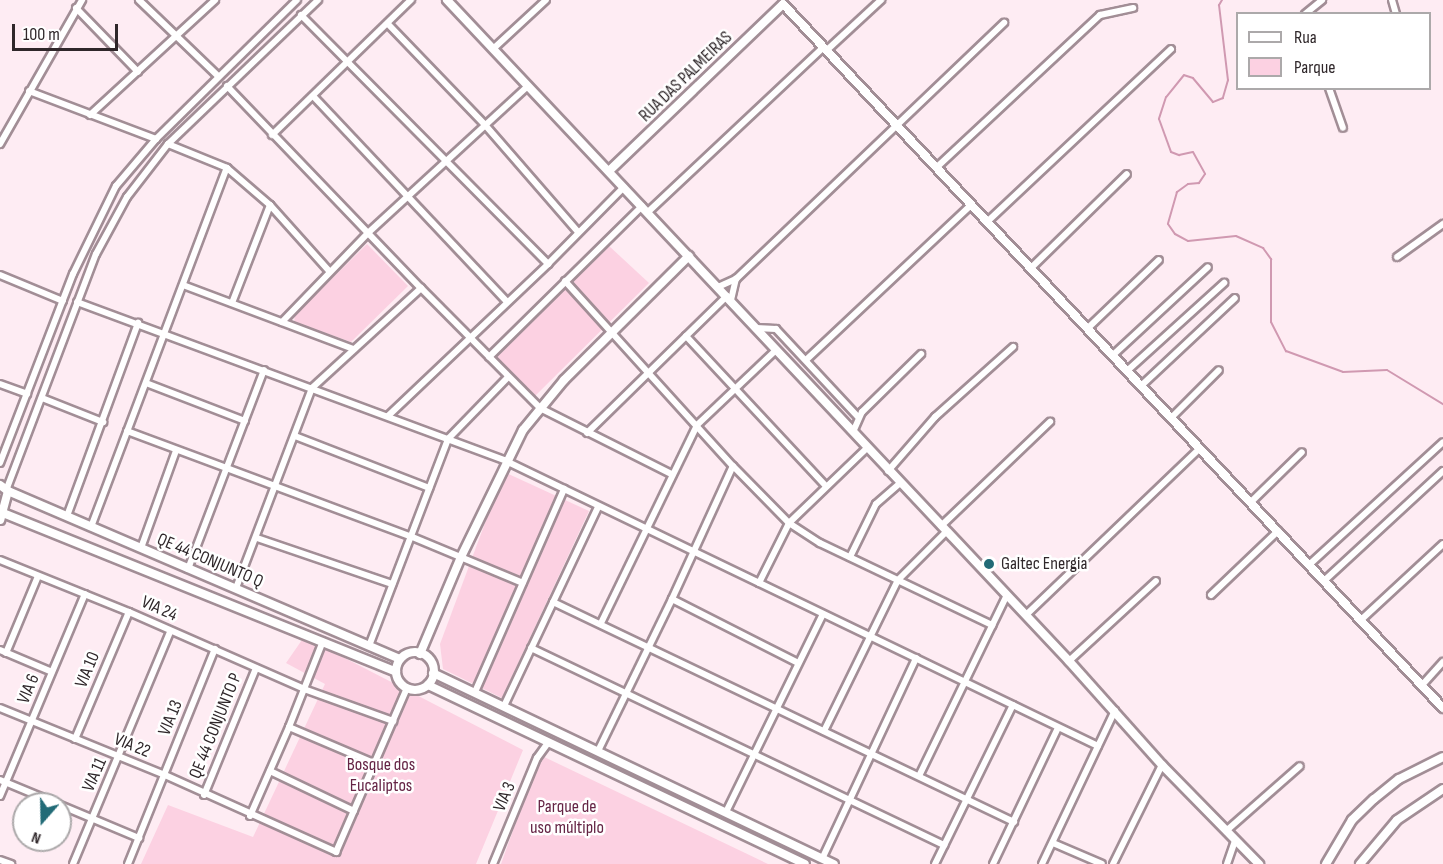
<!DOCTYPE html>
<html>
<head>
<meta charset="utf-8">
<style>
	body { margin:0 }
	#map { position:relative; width:1443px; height:864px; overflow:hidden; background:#feecf3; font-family:"Sofia Sans Condensed",sans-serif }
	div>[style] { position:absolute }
	.green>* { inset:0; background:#fcd1e2 }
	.stream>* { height:2px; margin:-1px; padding:0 1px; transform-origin:1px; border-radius:1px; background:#d099b1 }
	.roads { filter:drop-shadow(2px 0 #a28e96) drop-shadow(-2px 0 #a28e96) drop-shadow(0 2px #a28e96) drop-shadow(0 -2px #a28e96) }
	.minor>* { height:6px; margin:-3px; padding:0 3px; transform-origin:3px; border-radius:3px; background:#fff }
	.tertiary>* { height:8px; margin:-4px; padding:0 4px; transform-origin:4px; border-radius:4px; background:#fff }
	.tertiary>.ring { margin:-4px; padding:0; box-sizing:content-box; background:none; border:8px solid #fff; border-radius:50% }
	.secondary>* { height:8px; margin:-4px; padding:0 4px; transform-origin:4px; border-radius:4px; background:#fff }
	.dots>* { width:16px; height:16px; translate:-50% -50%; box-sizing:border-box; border:3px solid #fff; border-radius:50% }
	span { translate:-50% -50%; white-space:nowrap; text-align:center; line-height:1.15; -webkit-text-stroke:5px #fff; paint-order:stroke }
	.street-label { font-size:18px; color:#2f272a }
	.poi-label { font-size:18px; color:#2f272a }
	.left { translate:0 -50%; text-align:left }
	.park-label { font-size:18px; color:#652445 }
	.legend { position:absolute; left:1236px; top:12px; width:195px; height:78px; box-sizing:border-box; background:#fff; border:2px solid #aca9aa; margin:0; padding:8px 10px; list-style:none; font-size:18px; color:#2f272a }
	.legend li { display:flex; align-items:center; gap:12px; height:30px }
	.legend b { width:30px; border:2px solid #aca9aa }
	.north { position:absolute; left:12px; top:792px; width:60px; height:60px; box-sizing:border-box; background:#fff; border:2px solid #aca9aa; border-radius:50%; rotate:200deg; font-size:16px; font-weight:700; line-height:24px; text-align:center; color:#2f272a }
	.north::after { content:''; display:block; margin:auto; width:21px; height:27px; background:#226b77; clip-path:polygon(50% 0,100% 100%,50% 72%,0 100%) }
	.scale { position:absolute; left:12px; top:24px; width:106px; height:27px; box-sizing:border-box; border:3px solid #2f272a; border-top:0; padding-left:8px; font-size:18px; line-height:21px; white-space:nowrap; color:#2f272a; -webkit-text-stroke:4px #fff; paint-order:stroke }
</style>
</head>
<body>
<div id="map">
	<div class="green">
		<i style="clip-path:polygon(367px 244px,408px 286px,351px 342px,294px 322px,295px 315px)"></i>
		<i style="clip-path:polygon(608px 245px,649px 283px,533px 398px,495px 359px)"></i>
		<i style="clip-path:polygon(504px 472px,589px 511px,502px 698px,443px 669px,440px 644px)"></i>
		<i style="clip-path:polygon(304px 637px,523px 750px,476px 864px,141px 864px,168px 805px,253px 837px,325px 684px,286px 663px)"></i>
		<i style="clip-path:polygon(540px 755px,768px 864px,501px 864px)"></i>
	</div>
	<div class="stream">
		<i style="left:1222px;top:0;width:6px;rotate:121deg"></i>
		<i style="left:1219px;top:5px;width:76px;rotate:83.2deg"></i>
		<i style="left:1228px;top:80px;width:19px;rotate:106deg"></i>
		<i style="left:1223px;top:98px;width:11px;rotate:158deg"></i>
		<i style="left:1213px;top:102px;width:31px;rotate:-130deg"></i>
		<i style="left:1193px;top:78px;width:9px;rotate:-162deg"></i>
		<i style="left:1184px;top:75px;width:28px;rotate:129deg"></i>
		<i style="left:1166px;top:97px;width:23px;rotate:108deg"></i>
		<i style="left:1159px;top:119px;width:35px;rotate:70deg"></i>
		<i style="left:1171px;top:152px;width:9px;rotate:21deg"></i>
		<i style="left:1179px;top:155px;width:14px;rotate:-12deg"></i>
		<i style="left:1193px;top:152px;width:25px;rotate:61deg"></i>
		<i style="left:1205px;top:174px;width:11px;rotate:124deg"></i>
		<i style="left:1199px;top:183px;width:11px;rotate:175deg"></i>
		<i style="left:1188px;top:184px;width:14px;rotate:144deg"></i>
		<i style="left:1177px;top:192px;width:33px;rotate:106deg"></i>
		<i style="left:1168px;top:224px;width:12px;rotate:55deg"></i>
		<i style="left:1175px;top:234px;width:15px;rotate:28deg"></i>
		<i style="left:1188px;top:241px;width:48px;rotate:-5.9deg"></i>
		<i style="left:1236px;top:236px;width:30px;rotate:24deg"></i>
		<i style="left:1263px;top:248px;width:14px;rotate:54deg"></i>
		<i style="left:1271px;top:259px;width:63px;rotate:90deg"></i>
		<i style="left:1271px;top:322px;width:33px;rotate:63deg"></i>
		<i style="left:1286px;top:351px;width:61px;rotate:20.2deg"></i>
		<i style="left:1343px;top:372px;width:44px;rotate:-2.6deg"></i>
		<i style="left:1387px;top:370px;width:66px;rotate:31.3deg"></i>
	</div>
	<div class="roads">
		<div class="minor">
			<i style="left:139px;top:0;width:110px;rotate:43.9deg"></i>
			<i style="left:1392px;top:0;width:15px;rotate:74deg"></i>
			<i style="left:76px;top:8px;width:89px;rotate:45.9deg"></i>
			<i style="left:1305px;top:14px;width:22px;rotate:-39deg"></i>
			<i style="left:301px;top:15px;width:351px;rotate:45.2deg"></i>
			<i style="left:388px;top:24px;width:141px;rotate:46.1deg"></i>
			<i style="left:486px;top:126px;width:140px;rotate:49deg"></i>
			<i style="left:493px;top:49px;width:72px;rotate:-42.8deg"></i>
			<i style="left:827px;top:50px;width:74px;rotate:-42.8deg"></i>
			<i style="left:227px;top:86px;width:280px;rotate:46.2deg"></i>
			<i style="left:421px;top:288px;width:169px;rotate:45.2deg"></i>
			<i style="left:540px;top:408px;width:147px;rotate:26.7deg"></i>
			<i style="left:1329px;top:88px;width:42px;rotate:70.7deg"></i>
			<i style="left:29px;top:91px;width:136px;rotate:20.7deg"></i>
			<i style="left:313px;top:96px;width:282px;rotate:46.7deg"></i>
			<i style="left:90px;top:115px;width:170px;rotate:-42.6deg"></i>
			<i style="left:272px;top:135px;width:194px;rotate:-44.2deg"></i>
			<i style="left:0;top:144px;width:166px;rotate:-60.3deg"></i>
			<i style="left:168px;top:144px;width:64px;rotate:22.1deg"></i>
			<i style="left:227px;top:168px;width:57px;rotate:40.7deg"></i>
			<i style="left:270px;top:205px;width:89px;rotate:48.2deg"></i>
			<i style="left:937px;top:167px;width:223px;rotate:-43deg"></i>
			<i style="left:1100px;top:15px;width:34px;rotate:-12deg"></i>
			<i style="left:648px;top:212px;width:241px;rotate:-43.2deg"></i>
			<i style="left:988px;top:221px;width:251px;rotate:-43.2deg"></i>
			<i style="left:1397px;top:257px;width:57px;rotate:-35.7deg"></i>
			<i style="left:1031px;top:268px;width:134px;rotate:-44.4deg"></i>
			<i style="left:0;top:275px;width:68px;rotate:22.4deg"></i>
			<i style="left:565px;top:281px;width:250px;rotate:47.8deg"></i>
			<i style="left:733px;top:466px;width:80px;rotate:45.5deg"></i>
			<i style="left:789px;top:523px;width:37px;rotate:33deg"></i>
			<i style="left:820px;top:543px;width:191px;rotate:25.5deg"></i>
			<i style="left:183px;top:285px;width:182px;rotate:20.6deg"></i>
			<i style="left:718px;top:287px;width:20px;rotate:-24deg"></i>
			<i style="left:736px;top:279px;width:371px;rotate:-43.7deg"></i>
			<i style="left:731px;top:300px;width:22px;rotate:-77deg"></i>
			<i style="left:77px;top:302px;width:458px;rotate:20.3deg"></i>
			<i style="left:506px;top:461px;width:657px;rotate:25.71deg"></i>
			<i style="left:232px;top:303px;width:105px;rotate:-68.8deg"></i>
			<i style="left:282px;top:322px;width:124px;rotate:-46deg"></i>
			<i style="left:368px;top:233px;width:217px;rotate:-42.6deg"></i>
			<i style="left:756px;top:328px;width:20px;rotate:3deg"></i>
			<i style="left:776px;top:329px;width:120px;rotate:47deg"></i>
			<i style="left:1088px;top:328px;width:98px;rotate:-43.8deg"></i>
			<i style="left:686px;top:336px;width:204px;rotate:47deg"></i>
			<i style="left:1113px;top:355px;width:129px;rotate:-42.8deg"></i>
			<i style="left:489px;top:357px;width:215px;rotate:-44.6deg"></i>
			<i style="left:806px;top:360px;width:226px;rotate:-43.2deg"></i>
			<i style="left:1128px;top:370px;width:130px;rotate:-42.2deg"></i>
			<i style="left:146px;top:383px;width:106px;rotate:21deg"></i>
			<i style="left:0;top:384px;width:29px;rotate:20deg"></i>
			<i style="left:1142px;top:385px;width:127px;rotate:-43.1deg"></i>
			<i style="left:42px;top:398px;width:66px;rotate:21.5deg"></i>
			<i style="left:388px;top:416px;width:221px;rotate:-43.5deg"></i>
			<i style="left:548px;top:264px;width:108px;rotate:-45.4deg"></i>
			<i style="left:1172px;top:417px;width:66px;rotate:-45deg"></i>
			<i style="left:127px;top:431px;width:302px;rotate:20.4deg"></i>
			<i style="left:410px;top:536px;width:122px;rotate:22.6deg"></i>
			<i style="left:853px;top:432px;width:22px;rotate:-66deg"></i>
			<i style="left:862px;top:412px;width:83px;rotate:-44.5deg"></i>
			<i style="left:587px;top:433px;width:196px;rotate:-44.4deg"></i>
			<i style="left:295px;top:436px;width:144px;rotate:21.2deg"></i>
			<i style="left:0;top:463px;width:203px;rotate:-68.9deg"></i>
			<i style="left:73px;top:274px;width:98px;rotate:-64deg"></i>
			<i style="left:116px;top:186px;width:62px;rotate:-49.6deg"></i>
			<i style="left:156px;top:139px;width:198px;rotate:-44.6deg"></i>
			<i style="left:888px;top:471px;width:72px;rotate:-49deg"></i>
			<i style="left:935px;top:417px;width:105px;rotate:-41.9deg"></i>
			<i style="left:7px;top:488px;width:250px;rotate:-69.2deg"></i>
			<i style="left:96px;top:254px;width:65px;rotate:-61.5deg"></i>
			<i style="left:127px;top:197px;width:67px;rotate:-52.3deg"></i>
			<i style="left:168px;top:144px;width:208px;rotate:-43.8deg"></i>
			<i style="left:1251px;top:502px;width:71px;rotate:-44.4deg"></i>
			<i style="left:67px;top:516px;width:206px;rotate:-69.8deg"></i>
			<i style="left:941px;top:526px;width:151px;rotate:-43.7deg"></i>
			<i style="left:91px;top:527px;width:384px;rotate:-69.3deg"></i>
			<i style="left:257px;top:538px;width:143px;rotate:18.8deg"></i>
			<i style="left:141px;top:548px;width:103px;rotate:-70.2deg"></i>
			<i style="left:850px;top:557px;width:59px;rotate:-63.9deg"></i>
			<i style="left:876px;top:504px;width:32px;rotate:-41deg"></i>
			<i style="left:0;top:560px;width:139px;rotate:22deg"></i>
			<i style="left:129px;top:612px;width:191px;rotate:23.7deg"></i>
			<i style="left:304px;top:689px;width:95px;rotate:19.8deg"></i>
			<i style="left:1310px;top:564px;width:180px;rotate:-42.5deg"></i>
			<i style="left:188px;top:569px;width:213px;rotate:-69.1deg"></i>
			<i style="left:1325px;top:580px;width:161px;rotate:-42.7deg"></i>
			<i style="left:759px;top:583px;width:67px;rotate:-63.4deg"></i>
			<i style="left:789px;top:523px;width:108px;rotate:-43.9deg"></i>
			<i style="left:236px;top:588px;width:214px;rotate:-69.2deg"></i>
			<i style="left:312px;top:388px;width:148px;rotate:-42.5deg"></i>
			<i style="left:1211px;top:595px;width:93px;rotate:-43.7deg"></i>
			<i style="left:672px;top:599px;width:141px;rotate:26.9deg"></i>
			<i style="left:553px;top:602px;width:511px;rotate:25.51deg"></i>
			<i style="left:1026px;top:615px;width:236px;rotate:-43.8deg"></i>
			<i style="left:1362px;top:619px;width:110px;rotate:-42.8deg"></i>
			<i style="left:601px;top:623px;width:220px;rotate:-64.1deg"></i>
			<i style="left:697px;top:425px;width:109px;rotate:-43.5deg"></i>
			<i style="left:369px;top:646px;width:222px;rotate:-69.1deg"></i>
			<i style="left:448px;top:439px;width:86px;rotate:-45.9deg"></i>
			<i style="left:531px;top:648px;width:458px;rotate:25.5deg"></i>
			<i style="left:0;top:650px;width:56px;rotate:22.9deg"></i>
			<i style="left:6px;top:653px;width:83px;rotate:-67.4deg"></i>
			<i style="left:1069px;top:661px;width:118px;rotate:-42.6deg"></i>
			<i style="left:1423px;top:684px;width:30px;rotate:-48deg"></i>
			<i style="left:475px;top:692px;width:222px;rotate:-66.3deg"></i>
			<i style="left:504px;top:706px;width:220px;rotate:-64.7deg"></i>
			<i style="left:0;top:708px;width:178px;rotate:22.1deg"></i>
			<i style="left:165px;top:775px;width:188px;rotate:24.2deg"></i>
			<i style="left:336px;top:852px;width:179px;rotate:-66.6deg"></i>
			<i style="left:289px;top:727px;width:92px;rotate:23deg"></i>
			<i style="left:824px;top:731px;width:168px;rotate:-63.9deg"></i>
			<i style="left:898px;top:580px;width:69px;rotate:-45deg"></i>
			<i style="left:75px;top:739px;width:138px;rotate:-67deg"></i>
			<i style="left:598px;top:751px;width:169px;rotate:-64deg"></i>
			<i style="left:672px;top:599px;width:146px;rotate:-65.4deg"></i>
			<i style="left:270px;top:771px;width:93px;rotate:25.5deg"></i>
			<i style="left:919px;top:776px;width:201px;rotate:-64.1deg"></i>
			<i style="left:0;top:780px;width:63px;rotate:22.5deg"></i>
			<i style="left:204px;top:795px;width:137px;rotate:-67.7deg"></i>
			<i style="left:0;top:796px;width:219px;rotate:-67.2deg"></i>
			<i style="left:60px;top:805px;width:86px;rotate:22.7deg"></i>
			<i style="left:726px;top:812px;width:220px;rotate:-63.9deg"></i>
			<i style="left:250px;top:816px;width:97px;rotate:-66.3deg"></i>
			<i style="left:289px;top:727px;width:92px;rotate:-68.4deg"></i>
			<i style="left:1226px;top:831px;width:98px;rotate:-41.3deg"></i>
			<i style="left:1053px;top:843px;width:53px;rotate:23.2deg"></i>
			<i style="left:822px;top:859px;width:222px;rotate:-64.9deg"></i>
			<i style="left:0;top:860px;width:12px;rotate:20deg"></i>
			<i style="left:73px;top:864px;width:251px;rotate:-67.3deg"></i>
			<i style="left:128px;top:864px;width:232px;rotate:-68deg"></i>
			<i style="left:493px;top:864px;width:115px;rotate:-67.5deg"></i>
			<i style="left:537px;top:758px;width:19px;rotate:-54deg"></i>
			<i style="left:935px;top:864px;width:177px;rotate:-63.9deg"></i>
			<i style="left:993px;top:864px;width:151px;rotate:-64.5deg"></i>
			<i style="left:1042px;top:864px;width:170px;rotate:-64.6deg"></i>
			<i style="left:1113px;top:864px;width:110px;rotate:-63.7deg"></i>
			<i style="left:1227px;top:864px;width:24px;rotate:-71deg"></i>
		</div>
		<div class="tertiary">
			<i style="left:447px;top:0;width:908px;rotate:46.74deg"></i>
			<i style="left:1069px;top:661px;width:140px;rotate:48.2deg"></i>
			<i style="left:1162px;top:765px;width:139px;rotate:45.6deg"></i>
			<i style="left:609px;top:171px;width:241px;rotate:-43.8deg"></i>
			<i style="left:783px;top:4px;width:965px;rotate:46.85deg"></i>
			<i style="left:0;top:485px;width:10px;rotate:37deg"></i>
			<i style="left:8px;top:491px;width:30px;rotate:105deg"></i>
			<i style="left:8px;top:491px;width:426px;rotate:23.2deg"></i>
			<i style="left:3px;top:513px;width:424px;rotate:22deg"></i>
			<i class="ring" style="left:396px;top:652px;width:30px;height:30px"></i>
			<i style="left:420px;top:654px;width:105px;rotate:-67.1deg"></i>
			<i style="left:461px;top:557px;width:141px;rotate:-64deg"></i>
			<i style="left:523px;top:430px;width:65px;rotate:-50.6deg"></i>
			<i style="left:564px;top:380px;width:176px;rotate:-44.8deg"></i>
			<i style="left:433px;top:673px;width:444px;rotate:25.5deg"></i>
			<i style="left:428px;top:685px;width:417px;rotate:25.4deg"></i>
		</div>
		<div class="secondary">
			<i style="left:1326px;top:864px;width:51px;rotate:-59.4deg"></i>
			<i style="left:1352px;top:820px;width:30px;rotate:-44deg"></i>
			<i style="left:1374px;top:799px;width:32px;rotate:-39deg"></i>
			<i style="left:1399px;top:779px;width:49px;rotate:-26.6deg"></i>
			<i style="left:1360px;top:864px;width:57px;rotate:-49.9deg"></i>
			<i style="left:1397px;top:820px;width:55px;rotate:-34deg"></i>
		</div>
	</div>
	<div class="dots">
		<i style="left:989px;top:564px;background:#226b77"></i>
	</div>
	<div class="street-label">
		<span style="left:686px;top:77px;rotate:-44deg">RUA DAS PALMEIRAS</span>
		<span style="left:210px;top:561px;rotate:23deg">QE 44 CONJUNTO Q</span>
		<span style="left:159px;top:609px;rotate:24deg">VIA 24</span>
		<span style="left:88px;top:670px;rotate:-67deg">VIA 10</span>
		<span style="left:29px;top:689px;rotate:-67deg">VIA 6</span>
		<span style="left:171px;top:718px;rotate:-68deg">VIA 13</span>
		<span style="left:216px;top:726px;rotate:-68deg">QE 44 CONJUNTO P</span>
		<span style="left:132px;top:746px;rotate:22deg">VIA 22</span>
		<span style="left:95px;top:775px;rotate:-66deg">VIA 11</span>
		<span style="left:505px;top:797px;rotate:-67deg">VIA 3</span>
	</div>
	<div class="poi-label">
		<span class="left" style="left:1001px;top:564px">Galtec Energia</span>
	</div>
	<div class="park-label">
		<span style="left:381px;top:776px">Bosque dos<br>Eucaliptos</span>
		<span style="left:567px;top:818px">Parque de<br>uso múltiplo</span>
	</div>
	<ul class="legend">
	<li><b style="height:8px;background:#fff"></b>Rua</li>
	<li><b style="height:16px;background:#fcd1e2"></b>Parque</li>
	</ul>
	<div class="north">N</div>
	<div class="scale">100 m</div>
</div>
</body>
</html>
